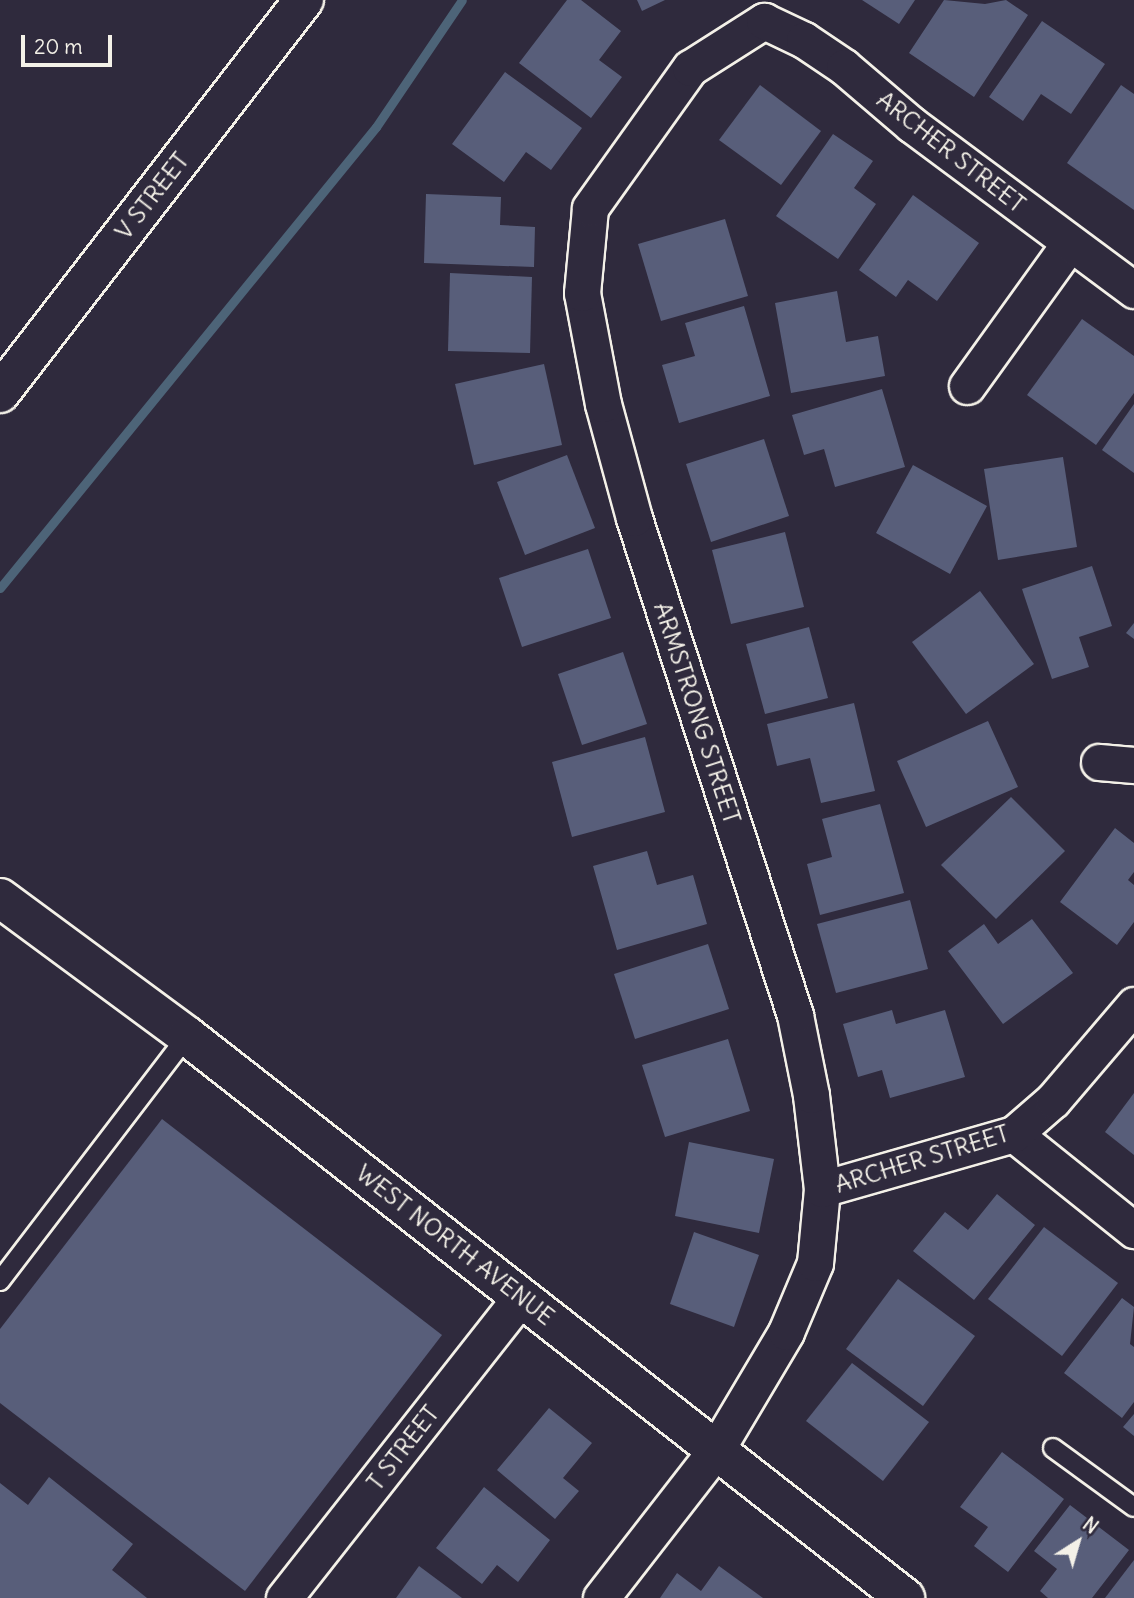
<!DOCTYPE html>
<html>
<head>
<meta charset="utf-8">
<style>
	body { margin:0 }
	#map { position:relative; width:1134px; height:1598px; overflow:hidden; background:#2f2a3d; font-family:Delius,sans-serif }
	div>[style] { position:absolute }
	.stream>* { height:9px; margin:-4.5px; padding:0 4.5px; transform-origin:4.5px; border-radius:4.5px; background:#4d6478 }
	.building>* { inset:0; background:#585e7a }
	.roads { filter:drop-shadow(2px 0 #f4f1e8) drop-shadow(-2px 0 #f4f1e8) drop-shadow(0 2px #f4f1e8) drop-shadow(0 -2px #f4f1e8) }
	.service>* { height:18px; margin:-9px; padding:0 9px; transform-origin:9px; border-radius:9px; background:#2f2a3d }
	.minor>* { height:35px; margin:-17.5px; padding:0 17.5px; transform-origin:17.5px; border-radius:17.5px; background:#2f2a3d }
	.tertiary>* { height:38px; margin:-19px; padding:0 19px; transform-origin:19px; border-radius:19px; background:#2f2a3d }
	span { translate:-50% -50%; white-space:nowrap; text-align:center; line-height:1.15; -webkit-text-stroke:5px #2f2a3d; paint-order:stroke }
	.street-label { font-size:24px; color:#f4f1e8 }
	.north { position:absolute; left:1043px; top:1507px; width:70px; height:70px; -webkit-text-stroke:5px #2f2a3d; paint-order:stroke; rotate:37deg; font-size:19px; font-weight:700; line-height:28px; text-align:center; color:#f4f1e8 }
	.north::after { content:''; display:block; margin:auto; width:24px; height:32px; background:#f4f1e8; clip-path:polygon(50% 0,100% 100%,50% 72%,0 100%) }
	.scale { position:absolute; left:21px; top:35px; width:91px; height:32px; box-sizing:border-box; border:4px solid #f4f1e8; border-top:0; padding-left:9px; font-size:21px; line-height:24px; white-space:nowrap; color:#f4f1e8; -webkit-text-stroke:5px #2f2a3d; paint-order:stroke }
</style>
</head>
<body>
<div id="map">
	<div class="stream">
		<i style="left:0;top:588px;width:595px;rotate:-50.8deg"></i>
		<i style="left:376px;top:127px;width:153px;rotate:-55.9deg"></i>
	</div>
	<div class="building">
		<i style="clip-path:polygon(567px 0,581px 0,621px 31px,599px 60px,622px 77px,591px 118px,519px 63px)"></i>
		<i style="clip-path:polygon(637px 0,665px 0,642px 11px)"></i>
		<i style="clip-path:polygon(862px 0,915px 0,899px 24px)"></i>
		<i style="clip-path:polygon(944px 0,985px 4px,1006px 0,1028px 15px,974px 97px,909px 53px)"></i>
		<i style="clip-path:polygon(1042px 21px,1105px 64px,1071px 114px,1041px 94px,1023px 121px,989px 97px)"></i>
		<i style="clip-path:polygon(505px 72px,582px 128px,551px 170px,526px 152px,504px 182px,452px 144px)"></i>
		<i style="clip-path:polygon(760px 85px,821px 131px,781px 185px,719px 140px)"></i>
		<i style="clip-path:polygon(1121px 85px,1134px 94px,1134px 210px,1067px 163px)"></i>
		<i style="clip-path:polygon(833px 134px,873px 161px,854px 188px,876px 204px,838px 259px,776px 216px)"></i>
		<i style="clip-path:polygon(426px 194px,501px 197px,500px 225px,535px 227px,534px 267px,424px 263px)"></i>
		<i style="clip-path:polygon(913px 195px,979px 243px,937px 301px,908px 280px,896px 297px,859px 270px)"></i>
		<i style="clip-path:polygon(725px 219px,748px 296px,661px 321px,638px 244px)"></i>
		<i style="clip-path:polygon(450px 273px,532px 277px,530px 353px,448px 351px)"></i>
		<i style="clip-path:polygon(837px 291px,846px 342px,878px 336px,885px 376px,791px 393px,775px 303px)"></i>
		<i style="clip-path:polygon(744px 306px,770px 396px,679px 423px,662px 365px,695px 356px,685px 323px)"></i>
		<i style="clip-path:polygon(1082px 319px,1134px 356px,1134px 393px,1096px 445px,1027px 395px)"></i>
		<i style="clip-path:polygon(544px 364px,562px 445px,474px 465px,455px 384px)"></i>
		<i style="clip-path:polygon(882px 389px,905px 467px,835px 487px,824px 449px,804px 455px,792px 415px)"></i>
		<i style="clip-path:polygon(1134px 404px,1134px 473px,1102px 450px)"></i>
		<i style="clip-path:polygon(764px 439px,789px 516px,711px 542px,686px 464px)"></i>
		<i style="clip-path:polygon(567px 455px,595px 528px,525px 555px,497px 482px)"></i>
		<i style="clip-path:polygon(1063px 457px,1077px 547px,998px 560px,984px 469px)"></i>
		<i style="clip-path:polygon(913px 465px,987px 506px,950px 574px,876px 533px)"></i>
		<i style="clip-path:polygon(785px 532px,804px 607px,731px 624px,712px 550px)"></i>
		<i style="clip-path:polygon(588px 549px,611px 618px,522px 647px,499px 578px)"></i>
		<i style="clip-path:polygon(1092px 566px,1112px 626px,1079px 637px,1089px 667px,1052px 679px,1022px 589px)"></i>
		<i style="clip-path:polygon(980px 591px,1034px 664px,966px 714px,912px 642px)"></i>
		<i style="clip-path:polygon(1134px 623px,1134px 639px,1126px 633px)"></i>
		<i style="clip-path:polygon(809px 627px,828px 698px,765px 714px,746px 644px)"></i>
		<i style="clip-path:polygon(623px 652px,647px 724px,582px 745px,558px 674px)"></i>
		<i style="clip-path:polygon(854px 703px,875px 791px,821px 803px,810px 758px,777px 766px,767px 724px)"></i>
		<i style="clip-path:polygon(988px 721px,1018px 787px,926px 827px,897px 761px)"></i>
		<i style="clip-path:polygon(645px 737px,665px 812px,572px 837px,552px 762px)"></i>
		<i style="clip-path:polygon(1011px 797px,1065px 851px,996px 919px,941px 865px)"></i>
		<i style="clip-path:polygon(880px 804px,904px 893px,820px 915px,807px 864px,832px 857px,822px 819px)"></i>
		<i style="clip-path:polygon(1115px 828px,1134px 843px,1134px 872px,1128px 880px,1134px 885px,1134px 922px,1117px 945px,1060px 902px)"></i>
		<i style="clip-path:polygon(647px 851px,657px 885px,693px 875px,707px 924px,617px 950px,593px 866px)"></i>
		<i style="clip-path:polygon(910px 900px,928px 969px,836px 993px,817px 924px)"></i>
		<i style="clip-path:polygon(1032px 919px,1073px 973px,1003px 1024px,948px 951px,984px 924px,998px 944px)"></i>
		<i style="clip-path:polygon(708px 944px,729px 1009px,635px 1039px,614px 974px)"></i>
		<i style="clip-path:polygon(892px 1010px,896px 1024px,945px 1010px,965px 1077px,890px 1098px,882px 1070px,858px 1077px,843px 1024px)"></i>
		<i style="clip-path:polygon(728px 1039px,750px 1111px,665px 1137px,642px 1065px)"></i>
		<i style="clip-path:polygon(1134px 1093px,1134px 1155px,1105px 1132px)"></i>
		<i style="clip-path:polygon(162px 1119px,442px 1335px,245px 1591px,0 1403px,0 1329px)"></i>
		<i style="clip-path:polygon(689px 1142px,774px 1159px,759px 1233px,675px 1216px)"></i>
		<i style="clip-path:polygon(997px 1194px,1035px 1225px,974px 1300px,913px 1251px,945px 1212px,968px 1230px)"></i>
		<i style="clip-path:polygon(1044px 1227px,1118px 1283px,1062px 1356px,988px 1299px)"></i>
		<i style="clip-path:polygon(694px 1232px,759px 1255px,734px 1327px,670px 1304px)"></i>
		<i style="clip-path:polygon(898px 1279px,975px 1336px,923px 1406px,846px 1349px)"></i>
		<i style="clip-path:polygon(1122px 1298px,1134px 1307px,1130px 1344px,1134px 1347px,1134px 1402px,1122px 1418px,1064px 1373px)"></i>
		<i style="clip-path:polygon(852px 1363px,929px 1422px,883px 1481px,806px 1421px)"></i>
		<i style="clip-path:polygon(549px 1408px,592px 1443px,563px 1478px,579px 1491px,555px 1519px,497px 1470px)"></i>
		<i style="clip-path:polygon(1134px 1414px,1134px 1436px,1123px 1427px)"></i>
		<i style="clip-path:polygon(1002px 1452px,1064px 1499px,1008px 1572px,974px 1546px,988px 1527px,960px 1507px)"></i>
		<i style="clip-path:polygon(49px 1477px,133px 1544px,112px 1570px,147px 1598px,0 1598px,0 1483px,28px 1505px)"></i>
		<i style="clip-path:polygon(484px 1487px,550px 1540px,518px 1582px,497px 1565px,482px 1584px,436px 1548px)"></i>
		<i style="clip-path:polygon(1070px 1505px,1129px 1550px,1092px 1598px,1048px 1598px,1040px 1591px,1057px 1569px,1034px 1551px)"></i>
		<i style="clip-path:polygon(1134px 1560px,1134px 1598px,1105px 1598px)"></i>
		<i style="clip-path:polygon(419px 1566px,462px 1598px,396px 1598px)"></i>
		<i style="clip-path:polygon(719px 1566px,763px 1598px,660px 1598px,677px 1573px,701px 1591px)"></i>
	</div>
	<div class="roads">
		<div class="service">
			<i style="left:0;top:1281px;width:308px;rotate:-52.6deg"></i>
			<i style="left:1053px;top:1448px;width:100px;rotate:36.1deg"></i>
		</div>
		<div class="minor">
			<i style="left:967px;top:386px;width:175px;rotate:-54.3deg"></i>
			<i style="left:1099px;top:762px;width:35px;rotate:5deg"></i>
			<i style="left:1014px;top:1134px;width:154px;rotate:38.7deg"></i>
			<i style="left:822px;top:1189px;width:200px;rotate:-16deg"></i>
			<i style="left:1014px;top:1134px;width:52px;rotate:-41.1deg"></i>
			<i style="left:1053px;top:1100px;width:125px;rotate:-49.5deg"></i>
			<i style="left:284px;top:1598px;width:383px;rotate:-51.8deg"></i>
			<i style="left:601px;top:1598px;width:187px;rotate:-52.2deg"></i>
			<i style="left:716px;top:1450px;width:137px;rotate:-59.3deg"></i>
			<i style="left:786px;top:1332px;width:75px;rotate:-67.2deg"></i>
			<i style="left:815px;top:1263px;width:74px;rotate:-84.6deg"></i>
			<i style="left:822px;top:1189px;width:95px;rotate:-96.7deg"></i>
			<i style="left:811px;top:1095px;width:82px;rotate:-101.3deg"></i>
			<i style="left:795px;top:1015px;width:522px;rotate:-107.95deg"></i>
			<i style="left:634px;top:518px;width:118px;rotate:-105.2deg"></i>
			<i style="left:603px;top:404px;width:113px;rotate:-100.7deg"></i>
			<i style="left:582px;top:293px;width:85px;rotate:-84.6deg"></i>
			<i style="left:590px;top:208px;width:172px;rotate:-54.5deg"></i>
			<i style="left:690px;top:68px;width:88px;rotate:-32.4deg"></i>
			<i style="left:764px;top:21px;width:44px;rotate:25.4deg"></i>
			<i style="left:804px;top:40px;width:48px;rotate:34deg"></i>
			<i style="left:844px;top:67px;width:89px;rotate:40.5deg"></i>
			<i style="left:912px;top:125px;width:277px;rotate:36.6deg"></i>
		</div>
		<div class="tertiary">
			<i style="left:0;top:393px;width:497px;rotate:-52.3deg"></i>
			<i style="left:0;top:898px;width:232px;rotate:36.4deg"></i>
			<i style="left:187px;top:1036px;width:912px;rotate:38.05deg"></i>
		</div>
	</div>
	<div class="street-label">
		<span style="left:951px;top:152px;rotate:38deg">ARCHER STREET</span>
		<span style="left:152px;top:196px;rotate:-52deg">V STREET</span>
		<span style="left:697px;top:713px;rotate:72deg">ARMSTRONG STREET</span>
		<span style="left:922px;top:1159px;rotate:-17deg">ARCHER STREET</span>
		<span style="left:455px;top:1245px;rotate:38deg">WEST NORTH AVENUE</span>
		<span style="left:403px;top:1448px;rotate:-52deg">T STREET</span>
	</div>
	<div class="north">N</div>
	<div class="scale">20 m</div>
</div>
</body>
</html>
